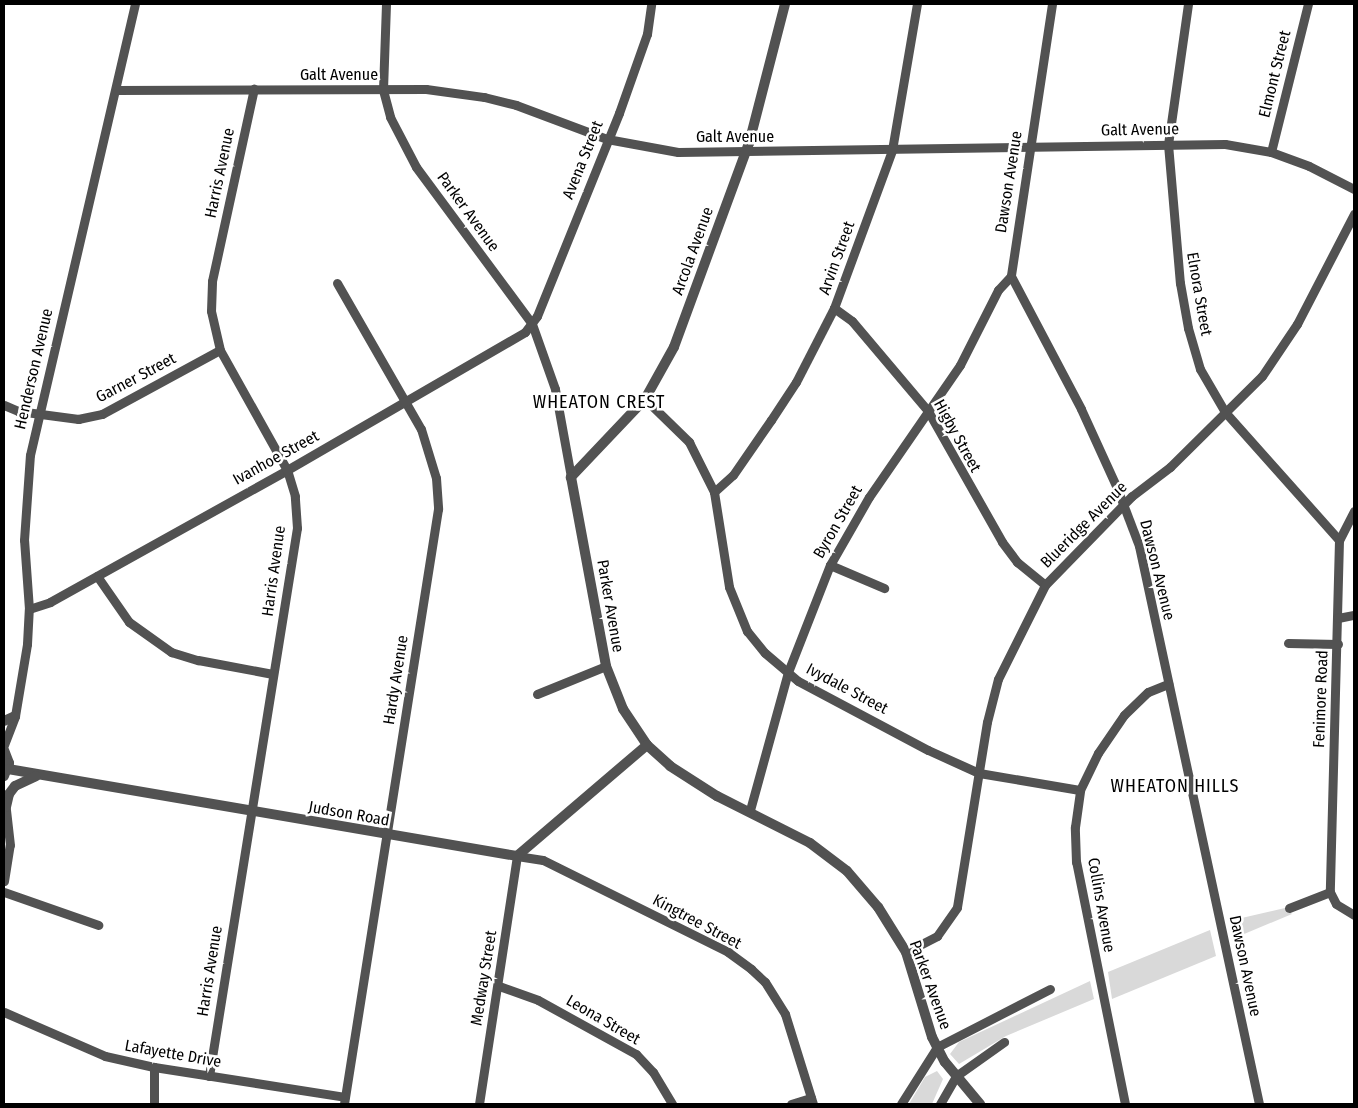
<!DOCTYPE html>
<html>
<head>
<meta charset="utf-8">
<style>
	body { margin:0 }
	#map { position:relative; width:1358px; height:1108px; overflow:hidden; background:#fff; font-family:"Fira Sans Condensed",sans-serif }
	div>[style] { position:absolute }
	.green>* { inset:0; background:#d9d9d9 }
	.minor>* { height:9px; margin:-4.5px; padding:0 4.5px; transform-origin:4.5px; border-radius:4.5px; background:#525252 }
	.tertiary>* { height:10px; margin:-5px; padding:0 5px; transform-origin:5px; border-radius:5px; background:#525252 }
	span { translate:-50% -50%; white-space:nowrap; text-align:center; line-height:1.15; -webkit-text-stroke:5px #fff; paint-order:stroke }
	.street-label { font-size:16px; color:#000 }
	.neighbourhood-label { font-size:18px; color:#000; letter-spacing:1px }
	.frame { position:absolute; inset:0; border:5px solid #000; pointer-events:none }
</style>
</head>
<body>
<div id="map">
	<div class="green">
		<i style="clip-path:polygon(1285px 908px,1292px 914px,1237px 937px,1233px 920px)"></i>
		<i style="clip-path:polygon(1210px 930px,1216px 956px,1112px 999px,1108px 972px)"></i>
		<i style="clip-path:polygon(1090px 981px,1094px 999px,1006px 1036px,959px 1064px,950px 1054px,959px 1042px)"></i>
		<i style="clip-path:polygon(937px 1071px,943px 1079px,932px 1104px,909px 1104px,925px 1077px)"></i>
	</div>
	<div class="minor">
		<i style="left:386px;top:4px;width:86px;rotate:92deg"></i>
		<i style="left:383px;top:90px;width:28px;rotate:75deg"></i>
		<i style="left:390px;top:117px;width:56px;rotate:62.5deg"></i>
		<i style="left:416px;top:167px;width:195px;rotate:53.5deg"></i>
		<i style="left:532px;top:324px;width:69px;rotate:70.5deg"></i>
		<i style="left:555px;top:389px;width:89px;rotate:79.7deg"></i>
		<i style="left:1052px;top:4px;width:275px;rotate:98.6deg"></i>
		<i style="left:1011px;top:276px;width:150px;rotate:62.2deg"></i>
		<i style="left:1081px;top:409px;width:87px;rotate:65.5deg"></i>
		<i style="left:1117px;top:488px;width:62px;rotate:69.2deg"></i>
		<i style="left:1139px;top:546px;width:571px;rotate:77.86deg"></i>
		<i style="left:1188px;top:4px;width:141px;rotate:98.1deg"></i>
		<i style="left:1168px;top:144px;width:140px;rotate:85.1deg"></i>
		<i style="left:1180px;top:283px;width:46px;rotate:79.9deg"></i>
		<i style="left:1188px;top:328px;width:43px;rotate:73.7deg"></i>
		<i style="left:1200px;top:369px;width:50px;rotate:59.8deg"></i>
		<i style="left:1225px;top:412px;width:171px;rotate:48.3deg"></i>
		<i style="left:116px;top:90px;width:310px;rotate:-0.2deg"></i>
		<i style="left:426px;top:89px;width:59px;rotate:7.9deg"></i>
		<i style="left:484px;top:97px;width:33px;rotate:14deg"></i>
		<i style="left:516px;top:105px;width:97px;rotate:20.5deg"></i>
		<i style="left:607px;top:139px;width:72px;rotate:10.4deg"></i>
		<i style="left:678px;top:152px;width:547px;rotate:-0.84deg"></i>
		<i style="left:1225px;top:144px;width:47px;rotate:9.9deg"></i>
		<i style="left:1271px;top:152px;width:40px;rotate:20.2deg"></i>
		<i style="left:1309px;top:166px;width:51px;rotate:27.1deg"></i>
		<i style="left:1271px;top:152px;width:153px;rotate:-76deg"></i>
		<i style="left:337px;top:283px;width:168px;rotate:60.1deg"></i>
		<i style="left:421px;top:429px;width:51px;rotate:73deg"></i>
		<i style="left:436px;top:478px;width:31px;rotate:86deg"></i>
		<i style="left:438px;top:509px;width:602px;rotate:98.98deg"></i>
		<i style="left:834px;top:308px;width:22px;rotate:36deg"></i>
		<i style="left:852px;top:321px;width:118px;rotate:49.8deg"></i>
		<i style="left:928px;top:411px;width:150px;rotate:60.5deg"></i>
		<i style="left:1002px;top:542px;width:25px;rotate:53deg"></i>
		<i style="left:1017px;top:562px;width:36px;rotate:39deg"></i>
		<i style="left:645px;top:399px;width:62px;rotate:44.3deg"></i>
		<i style="left:689px;top:442px;width:56px;rotate:63.4deg"></i>
		<i style="left:714px;top:492px;width:96px;rotate:81deg"></i>
		<i style="left:729px;top:587px;width:48px;rotate:67.8deg"></i>
		<i style="left:747px;top:631px;width:28px;rotate:51deg"></i>
		<i style="left:765px;top:653px;width:43px;rotate:40.3deg"></i>
		<i style="left:798px;top:681px;width:147px;rotate:28deg"></i>
		<i style="left:928px;top:750px;width:56px;rotate:24.3deg"></i>
		<i style="left:979px;top:773px;width:102px;rotate:9.6deg"></i>
		<i style="left:4px;top:405px;width:15px;rotate:23deg"></i>
		<i style="left:18px;top:411px;width:61px;rotate:7.6deg"></i>
		<i style="left:78px;top:419px;width:25px;rotate:-12deg"></i>
		<i style="left:102px;top:414px;width:134px;rotate:-28.5deg"></i>
		<i style="left:714px;top:492px;width:25px;rotate:-42deg"></i>
		<i style="left:733px;top:475px;width:67px;rotate:-55.4deg"></i>
		<i style="left:771px;top:420px;width:45px;rotate:-56.7deg"></i>
		<i style="left:796px;top:382px;width:83px;rotate:-62.8deg"></i>
		<i style="left:834px;top:308px;width:168px;rotate:-69.8deg"></i>
		<i style="left:892px;top:150px;width:148px;rotate:-80.3deg"></i>
		<i style="left:1354px;top:511px;width:33px;rotate:117deg"></i>
		<i style="left:1339px;top:540px;width:352px;rotate:91.5deg"></i>
		<i style="left:1330px;top:892px;width:13px;rotate:63deg"></i>
		<i style="left:1336px;top:904px;width:21px;rotate:31deg"></i>
		<i style="left:830px;top:565px;width:59px;rotate:23.1deg"></i>
		<i style="left:97px;top:576px;width:56px;rotate:55.2deg"></i>
		<i style="left:129px;top:622px;width:52px;rotate:35.5deg"></i>
		<i style="left:171px;top:652px;width:28px;rotate:17deg"></i>
		<i style="left:198px;top:660px;width:76px;rotate:10.6deg"></i>
		<i style="left:29px;top:609px;width:22px;rotate:-18deg"></i>
		<i style="left:50px;top:602px;width:271px;rotate:-29.1deg"></i>
		<i style="left:287px;top:470px;width:275px;rotate:-30.1deg"></i>
		<i style="left:525px;top:332px;width:20px;rotate:-53deg"></i>
		<i style="left:537px;top:316px;width:219px;rotate:-68deg"></i>
		<i style="left:619px;top:113px;width:84px;rotate:-70.5deg"></i>
		<i style="left:647px;top:34px;width:30px;rotate:-82deg"></i>
		<i style="left:1338px;top:618px;width:16px;rotate:-11deg"></i>
		<i style="left:1288px;top:643px;width:50px;rotate:1.1deg"></i>
		<i style="left:537px;top:694px;width:74px;rotate:-22.1deg"></i>
		<i style="left:4px;top:745px;width:31px;rotate:-69deg"></i>
		<i style="left:15px;top:716px;width:73px;rotate:-80.5deg"></i>
		<i style="left:27px;top:644px;width:35px;rotate:-87deg"></i>
		<i style="left:29px;top:609px;width:69px;rotate:-94.1deg"></i>
		<i style="left:24px;top:540px;width:85px;rotate:-86deg"></i>
		<i style="left:30px;top:455px;width:463px;rotate:-76.9deg"></i>
		<i style="left:750px;top:810px;width:143px;rotate:-74.6deg"></i>
		<i style="left:788px;top:672px;width:115px;rotate:-68.6deg"></i>
		<i style="left:830px;top:565px;width:78px;rotate:-60.2deg"></i>
		<i style="left:869px;top:497px;width:160px;rotate:-55.4deg"></i>
		<i style="left:960px;top:365px;width:84px;rotate:-63.1deg"></i>
		<i style="left:998px;top:290px;width:19px;rotate:-47deg"></i>
		<i style="left:4px;top:881px;width:36px;rotate:-81deg"></i>
		<i style="left:10px;top:845px;width:44px;rotate:-96.5deg"></i>
		<i style="left:4px;top:892px;width:100px;rotate:19.3deg"></i>
		<i style="left:1289px;top:908px;width:44px;rotate:-21.3deg"></i>
		<i style="left:906px;top:952px;width:35px;rotate:-27deg"></i>
		<i style="left:937px;top:936px;width:35px;rotate:-55deg"></i>
		<i style="left:957px;top:907px;width:187px;rotate:-80.8deg"></i>
		<i style="left:987px;top:722px;width:44px;rotate:-75.7deg"></i>
		<i style="left:998px;top:679px;width:105px;rotate:-63.4deg"></i>
		<i style="left:1045px;top:585px;width:124px;rotate:-45.7deg"></i>
		<i style="left:1132px;top:496px;width:48px;rotate:-37.3deg"></i>
		<i style="left:1170px;top:467px;width:129px;rotate:-44.7deg"></i>
		<i style="left:1262px;top:376px;width:63px;rotate:-56.1deg"></i>
		<i style="left:1297px;top:324px;width:124px;rotate:-62.6deg"></i>
		<i style="left:499px;top:986px;width:41px;rotate:19.7deg"></i>
		<i style="left:538px;top:1000px;width:112px;rotate:28.9deg"></i>
		<i style="left:636px;top:1054px;width:25px;rotate:47deg"></i>
		<i style="left:653px;top:1072px;width:37px;rotate:59deg"></i>
		<i style="left:4px;top:1012px;width:110px;rotate:23.5deg"></i>
		<i style="left:105px;top:1056px;width:50px;rotate:12.7deg"></i>
		<i style="left:154px;top:1067px;width:193px;rotate:8.9deg"></i>
		<i style="left:209px;top:1076px;width:555px;rotate:-80.88deg"></i>
		<i style="left:297px;top:528px;width:32px;rotate:-94deg"></i>
		<i style="left:295px;top:496px;width:27px;rotate:-107deg"></i>
		<i style="left:287px;top:470px;width:137px;rotate:-119.2deg"></i>
		<i style="left:220px;top:350px;width:40px;rotate:-103deg"></i>
		<i style="left:211px;top:311px;width:30px;rotate:-88deg"></i>
		<i style="left:212px;top:281px;width:197px;rotate:-77.7deg"></i>
		<i style="left:154px;top:1104px;width:37px;rotate:-90deg"></i>
		<i style="left:479px;top:1104px;width:251px;rotate:-81.3deg"></i>
		<i style="left:517px;top:856px;width:26px;rotate:9deg"></i>
		<i style="left:543px;top:860px;width:207px;rotate:26.4deg"></i>
		<i style="left:728px;top:952px;width:29px;rotate:36deg"></i>
		<i style="left:751px;top:969px;width:19px;rotate:43deg"></i>
		<i style="left:765px;top:982px;width:38px;rotate:58deg"></i>
		<i style="left:785px;top:1014px;width:94px;rotate:72.7deg"></i>
		<i style="left:791px;top:1104px;width:21px;rotate:-17deg"></i>
		<i style="left:901px;top:1104px;width:67px;rotate:-57.7deg"></i>
		<i style="left:937px;top:1047px;width:127px;rotate:-27.2deg"></i>
		<i style="left:940px;top:1104px;width:32px;rotate:-60deg"></i>
		<i style="left:956px;top:1076px;width:59px;rotate:-35.3deg"></i>
		<i style="left:1125px;top:1104px;width:247px;rotate:-101.4deg"></i>
		<i style="left:1076px;top:862px;width:35px;rotate:-92deg"></i>
		<i style="left:1075px;top:827px;width:37px;rotate:-82deg"></i>
		<i style="left:1080px;top:790px;width:41px;rotate:-64.1deg"></i>
		<i style="left:1098px;top:753px;width:46px;rotate:-55.6deg"></i>
		<i style="left:1124px;top:715px;width:33px;rotate:-44deg"></i>
		<i style="left:1148px;top:692px;width:22px;rotate:-22deg"></i>
	</div>
	<div class="tertiary">
		<i style="left:785px;top:4px;width:144px;rotate:104.5deg"></i>
		<i style="left:749px;top:143px;width:217px;rotate:110.2deg"></i>
		<i style="left:674px;top:347px;width:60px;rotate:119.1deg"></i>
		<i style="left:645px;top:399px;width:108px;rotate:133.5deg"></i>
		<i style="left:571px;top:477px;width:192px;rotate:79.5deg"></i>
		<i style="left:606px;top:666px;width:46px;rotate:68.4deg"></i>
		<i style="left:623px;top:709px;width:43px;rotate:56.3deg"></i>
		<i style="left:647px;top:745px;width:31px;rotate:42deg"></i>
		<i style="left:670px;top:766px;width:56px;rotate:32.6deg"></i>
		<i style="left:717px;top:796px;width:104px;rotate:26.8deg"></i>
		<i style="left:810px;top:843px;width:46px;rotate:37.1deg"></i>
		<i style="left:847px;top:871px;width:48px;rotate:49.3deg"></i>
		<i style="left:878px;top:907px;width:53px;rotate:58.1deg"></i>
		<i style="left:906px;top:952px;width:89px;rotate:73deg"></i>
		<i style="left:932px;top:1037px;width:28px;rotate:63deg"></i>
		<i style="left:945px;top:1062px;width:55px;rotate:50.2deg"></i>
		<i style="left:4px;top:721px;width:12px;rotate:-24deg"></i>
		<i style="left:4px;top:750px;width:14px;rotate:69deg"></i>
		<i style="left:9px;top:763px;width:14px;rotate:111deg"></i>
		<i style="left:8px;top:769px;width:516px;rotate:9.7deg"></i>
		<i style="left:517px;top:856px;width:171px;rotate:-40.5deg"></i>
		<i style="left:6px;top:807px;width:13px;rotate:-77deg"></i>
		<i style="left:9px;top:794px;width:10px;rotate:-53deg"></i>
		<i style="left:15px;top:786px;width:23px;rotate:-25deg"></i>
	</div>
	<div class="street-label">
		<span style="left:1275px;top:74px;rotate:-76deg">Elmont Street</span>
		<span style="left:339px;top:75px">Galt Avenue</span>
		<span style="left:1140px;top:130px;rotate:-1deg">Galt Avenue</span>
		<span style="left:735px;top:137px">Galt Avenue</span>
		<span style="left:583px;top:160px;rotate:-68deg">Avena Street</span>
		<span style="left:220px;top:173px;rotate:-78deg">Harris Avenue</span>
		<span style="left:1009px;top:182px;rotate:-81deg">Dawson Avenue</span>
		<span style="left:468px;top:212px;rotate:54deg">Parker Avenue</span>
		<span style="left:693px;top:251px;rotate:-70deg">Arcola Avenue</span>
		<span style="left:837px;top:258px;rotate:-70deg">Arvin Street</span>
		<span style="left:1199px;top:294px;rotate:80deg">Elnora Street</span>
		<span style="left:34px;top:369px;rotate:-77deg">Henderson Avenue</span>
		<span style="left:136px;top:378px;rotate:-28deg">Garner Street</span>
		<span style="left:957px;top:436px;rotate:61deg">Higby Street</span>
		<span style="left:276px;top:458px;rotate:-29deg">Ivanhoe Street</span>
		<span style="left:838px;top:522px;rotate:-60deg">Byron Street</span>
		<span style="left:1084px;top:525px;rotate:-45deg">Blueridge Avenue</span>
		<span style="left:1157px;top:570px;rotate:76deg">Dawson Avenue</span>
		<span style="left:274px;top:571px;rotate:-82deg">Harris Avenue</span>
		<span style="left:610px;top:606px;rotate:80deg">Parker Avenue</span>
		<span style="left:396px;top:680px;rotate:-81deg">Hardy Avenue</span>
		<span style="left:847px;top:689px;rotate:28deg">Ivydale Street</span>
		<span style="left:1321px;top:699px;rotate:-88deg">Fenimore Road</span>
		<span style="left:349px;top:814px;rotate:10deg">Judson Road</span>
		<span style="left:1101px;top:905px;rotate:80deg">Collins Avenue</span>
		<span style="left:697px;top:922px;rotate:28deg">Kingtree Street</span>
		<span style="left:1245px;top:966px;rotate:78deg">Dawson Avenue</span>
		<span style="left:210px;top:971px;rotate:-81deg">Harris Avenue</span>
		<span style="left:484px;top:978px;rotate:-81deg">Medway Street</span>
		<span style="left:930px;top:985px;rotate:70deg">Parker Avenue</span>
		<span style="left:603px;top:1020px;rotate:30deg">Leona Street</span>
		<span style="left:173px;top:1054px;rotate:10deg">Lafayette Drive</span>
	</div>
	<div class="neighbourhood-label">
		<span style="left:599px;top:402px">WHEATON CREST</span>
		<span style="left:1175px;top:786px">WHEATON HILLS</span>
	</div>
	<div class="frame"></div>
</div>
</body>
</html>
